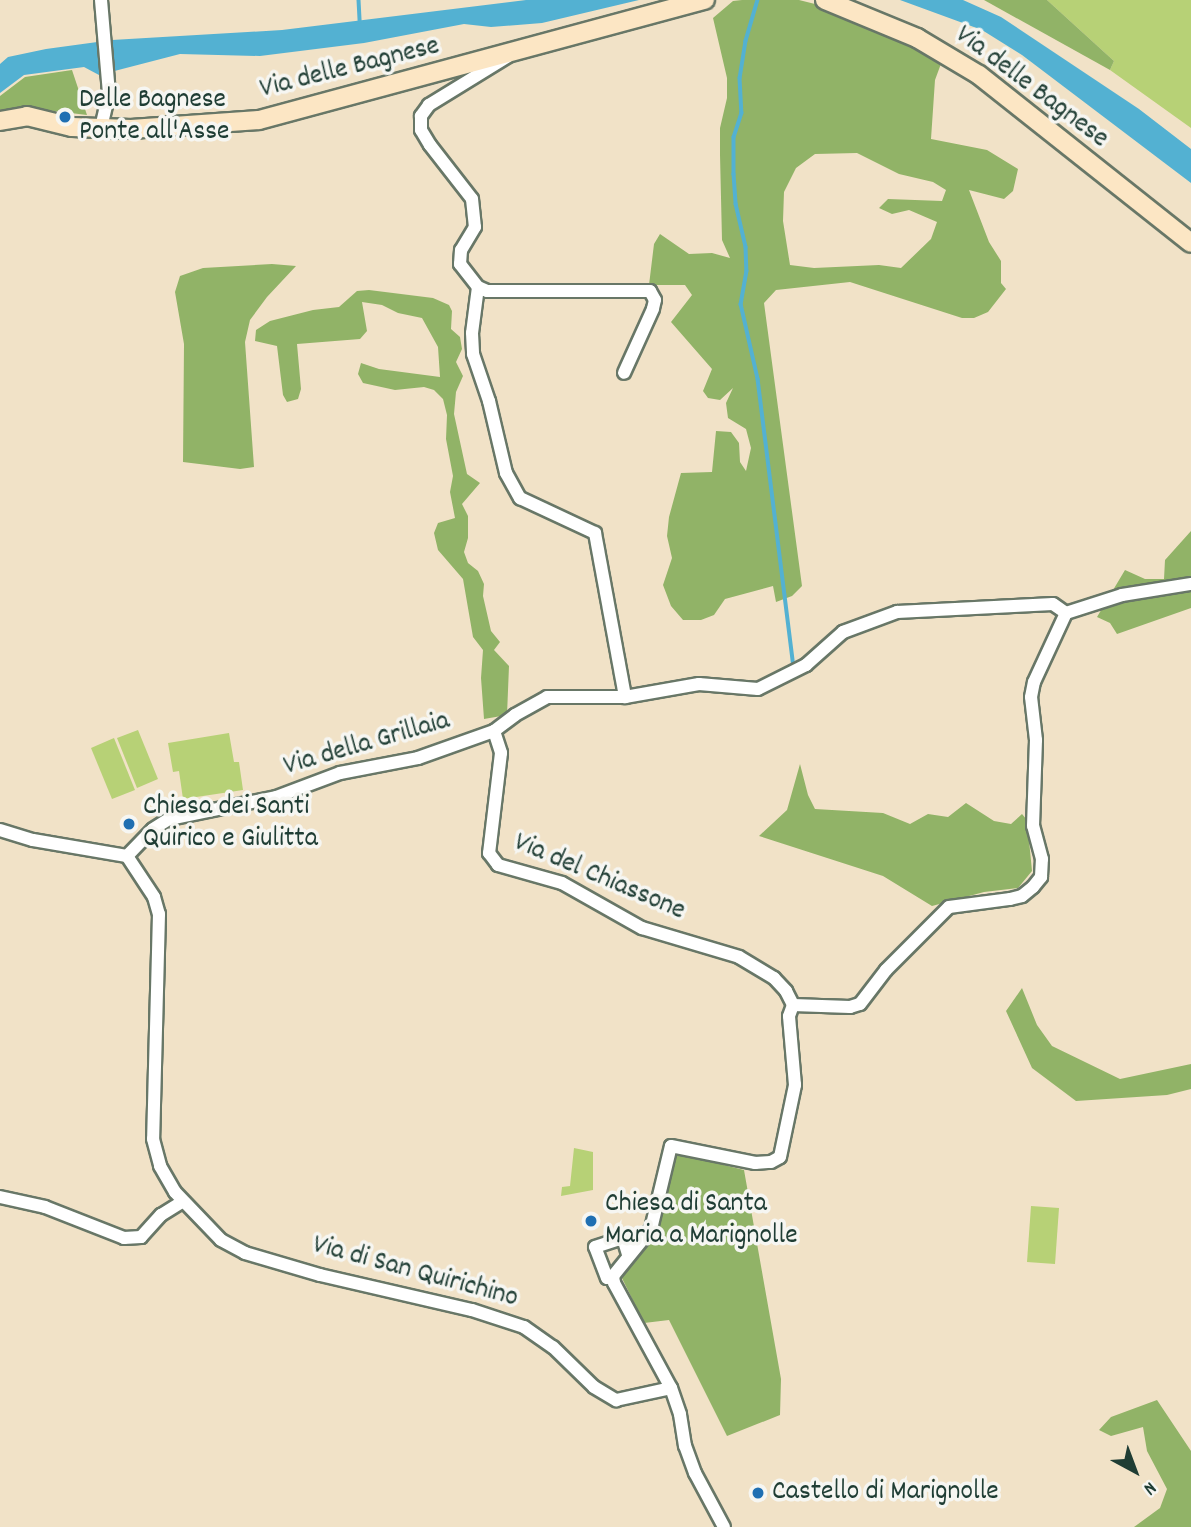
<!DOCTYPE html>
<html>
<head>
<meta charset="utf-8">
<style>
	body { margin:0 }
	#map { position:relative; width:1191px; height:1527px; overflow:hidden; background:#f1e2c7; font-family:Dekko,sans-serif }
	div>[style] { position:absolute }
	.green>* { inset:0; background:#b7d176 }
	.forest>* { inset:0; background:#91b367 }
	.water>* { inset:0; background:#53b1d2 }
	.stream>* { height:3.5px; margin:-1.75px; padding:0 1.75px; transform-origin:1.75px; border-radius:1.75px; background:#53b1d2 }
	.roads { filter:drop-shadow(2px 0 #687767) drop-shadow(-2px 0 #687767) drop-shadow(0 2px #687767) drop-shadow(0 -2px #687767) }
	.minor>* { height:12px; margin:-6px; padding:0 6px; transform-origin:6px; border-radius:6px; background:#fff }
	.secondary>* { height:18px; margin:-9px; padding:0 9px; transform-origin:9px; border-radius:9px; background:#fce6c4 }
	.dots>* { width:19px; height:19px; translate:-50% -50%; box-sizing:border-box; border:4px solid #f6f6f2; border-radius:50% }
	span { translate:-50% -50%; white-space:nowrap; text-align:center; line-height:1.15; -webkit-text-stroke:7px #f6f6f2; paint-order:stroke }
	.street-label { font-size:28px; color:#1f3d34 }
	.poi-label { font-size:28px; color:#1f3d34 }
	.left { translate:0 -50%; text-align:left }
	.north { position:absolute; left:1100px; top:1436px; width:70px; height:70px; -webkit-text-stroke:5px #f6f6f2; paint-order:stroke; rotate:139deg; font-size:19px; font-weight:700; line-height:28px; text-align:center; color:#1f3d34 }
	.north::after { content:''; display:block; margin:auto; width:24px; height:32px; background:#1f3d34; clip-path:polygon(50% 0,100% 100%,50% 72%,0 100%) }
</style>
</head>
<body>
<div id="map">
	<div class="green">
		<i style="clip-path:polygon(1047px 0,1191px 0,1191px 128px,1110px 70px,1114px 61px)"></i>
		<i style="clip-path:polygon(138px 730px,158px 779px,137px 788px,117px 738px)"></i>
		<i style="clip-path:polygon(229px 733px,234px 762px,239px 762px,243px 790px,183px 799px,179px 771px,173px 772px,168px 743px)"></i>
		<i style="clip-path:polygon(114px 738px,135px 790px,112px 799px,91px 748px)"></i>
		<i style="clip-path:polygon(574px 1148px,593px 1152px,593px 1190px,561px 1196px,562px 1187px,570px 1186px)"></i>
		<i style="clip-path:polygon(1031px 1206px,1059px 1208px,1055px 1264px,1027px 1262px)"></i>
	</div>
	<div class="forest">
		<i style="clip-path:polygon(evenodd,742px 0,799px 0,839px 10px,898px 34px,942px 61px,935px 80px,931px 139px,987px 150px,1018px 169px,1013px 191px,1004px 199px,969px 190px,989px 242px,1001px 261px,1001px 283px,1006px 289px,988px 312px,974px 318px,962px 318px,850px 282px,776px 290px,764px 303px,802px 586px,792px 596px,776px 602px,773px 586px,725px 599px,714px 615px,701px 620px,683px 620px,671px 606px,663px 585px,672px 558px,667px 536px,669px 517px,681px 473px,712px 472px,716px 431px,731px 432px,739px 443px,740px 462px,746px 471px,751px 448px,746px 429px,728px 418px,726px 403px,733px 388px,720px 400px,708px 398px,703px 391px,712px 369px,671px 322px,692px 295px,685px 285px,649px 285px,654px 244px,660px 234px,689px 254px,712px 253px,730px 258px,722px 240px,720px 155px,720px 128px,727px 98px,727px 78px,713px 18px,733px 1px,742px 0,857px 153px,899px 174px,933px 182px,946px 190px,942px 201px,888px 199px,879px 208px,892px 214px,909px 210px,937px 222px,931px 239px,901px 268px,879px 265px,814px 268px,790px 265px,783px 221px,784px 192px,796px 168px,815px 154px,857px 153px)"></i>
		<i style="clip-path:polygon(984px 0,1047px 0,1114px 61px,1110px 70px)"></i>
		<i style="clip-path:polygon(72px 70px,87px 115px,21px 107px,0 110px,0 96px,25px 77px)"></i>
		<i style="clip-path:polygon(272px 264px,296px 266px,267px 297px,250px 320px,245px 342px,254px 467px,240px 469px,183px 462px,184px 344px,175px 292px,180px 276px,203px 268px)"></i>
		<i style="clip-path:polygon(369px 290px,433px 298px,449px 305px,452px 311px,451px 329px,460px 337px,462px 349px,456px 362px,463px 376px,456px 392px,454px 414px,467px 474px,480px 483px,462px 504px,468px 516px,468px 538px,464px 552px,468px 563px,478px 571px,484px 584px,483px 596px,491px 631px,500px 642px,494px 650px,509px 666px,507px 715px,484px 719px,481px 678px,483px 650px,473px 637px,463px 579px,438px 550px,434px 533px,438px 523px,455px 518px,450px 492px,453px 476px,446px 439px,447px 415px,443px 399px,434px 390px,424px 387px,395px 390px,363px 383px,358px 374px,361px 363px,379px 369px,440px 377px,438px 347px,422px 318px,398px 313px,382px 305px,362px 302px,367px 331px,360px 339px,297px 344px,301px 389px,298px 399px,287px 402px,283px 395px,277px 346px,255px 341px,256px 330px,270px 321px,313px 310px,339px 307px,357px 291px)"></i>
		<i style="clip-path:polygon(1191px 531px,1191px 608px,1117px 634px,1110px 623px,1097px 617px,1125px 570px,1145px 579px,1164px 579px,1165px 560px)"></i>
		<i style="clip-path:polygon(800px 764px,808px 795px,815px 809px,883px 813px,910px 824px,928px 814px,948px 817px,966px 803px,994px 821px,1011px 824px,1022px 814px,1027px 820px,1032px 871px,1018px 888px,984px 892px,932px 906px,883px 876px,759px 836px,787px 810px)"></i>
		<i style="clip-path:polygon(1022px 988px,1037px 1025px,1052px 1046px,1120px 1079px,1191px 1064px,1191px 1089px,1167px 1095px,1076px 1101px,1032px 1068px,1006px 1011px)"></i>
		<i style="clip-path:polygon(676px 1153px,744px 1170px,781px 1379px,780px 1415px,727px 1436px,669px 1320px,644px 1323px,620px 1274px,658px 1233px)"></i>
		<i style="clip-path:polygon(1157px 1400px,1191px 1451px,1191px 1527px,1134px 1527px,1160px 1508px,1167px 1489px,1147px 1451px,1143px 1427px,1111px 1436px,1099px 1430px,1111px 1417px)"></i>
	</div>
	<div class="water">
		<i style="clip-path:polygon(526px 0,639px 0,542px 23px,491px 27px,464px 24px,364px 43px,260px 56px,180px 54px,99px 75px,84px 67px,24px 75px,0 93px,0 64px,8px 57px,46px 49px,112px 40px,282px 30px)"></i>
		<i style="clip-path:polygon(900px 0,963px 0,1001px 17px,1139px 109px,1191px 149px,1191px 183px,1022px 55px,982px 30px)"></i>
	</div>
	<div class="stream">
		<i style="left:359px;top:0;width:22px;rotate:87deg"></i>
		<i style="left:758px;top:0;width:43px;rotate:106.3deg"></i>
		<i style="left:746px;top:41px;width:37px;rotate:99deg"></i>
		<i style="left:740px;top:78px;width:35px;rotate:87deg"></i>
		<i style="left:742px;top:113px;width:25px;rotate:108deg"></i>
		<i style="left:734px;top:137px;width:37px;rotate:90deg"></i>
		<i style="left:734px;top:174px;width:30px;rotate:86deg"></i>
		<i style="left:736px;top:204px;width:44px;rotate:76.9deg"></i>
		<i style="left:746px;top:247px;width:24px;rotate:88deg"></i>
		<i style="left:747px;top:271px;width:34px;rotate:100deg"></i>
		<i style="left:741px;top:304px;width:77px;rotate:77.2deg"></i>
		<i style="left:758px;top:379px;width:291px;rotate:82.9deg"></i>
	</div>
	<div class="roads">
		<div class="minor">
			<i style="left:101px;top:0;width:93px;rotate:85.1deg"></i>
			<i style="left:109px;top:93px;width:37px;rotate:103deg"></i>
			<i style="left:507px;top:57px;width:92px;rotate:148.4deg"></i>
			<i style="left:429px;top:105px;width:14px;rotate:126deg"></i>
			<i style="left:421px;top:116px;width:14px;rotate:90deg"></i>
			<i style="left:421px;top:130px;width:17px;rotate:59deg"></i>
			<i style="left:430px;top:145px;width:68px;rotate:52.1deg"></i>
			<i style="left:472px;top:199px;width:28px;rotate:84deg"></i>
			<i style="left:475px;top:227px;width:27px;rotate:121deg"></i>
			<i style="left:461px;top:250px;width:14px;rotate:94deg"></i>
			<i style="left:460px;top:264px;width:29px;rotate:52deg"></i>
			<i style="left:478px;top:287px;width:10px;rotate:24deg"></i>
			<i style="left:487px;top:291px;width:163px"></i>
			<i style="left:650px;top:291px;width:10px;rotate:61deg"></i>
			<i style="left:655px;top:300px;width:9px;rotate:103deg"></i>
			<i style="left:653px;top:309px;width:70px;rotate:114.4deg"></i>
			<i style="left:478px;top:287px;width:46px;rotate:97.4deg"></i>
			<i style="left:472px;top:333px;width:21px;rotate:87deg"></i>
			<i style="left:473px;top:354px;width:50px;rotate:71.2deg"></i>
			<i style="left:489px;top:401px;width:74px;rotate:76.7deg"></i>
			<i style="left:506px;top:473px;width:29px;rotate:61deg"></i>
			<i style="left:520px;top:498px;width:83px;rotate:25deg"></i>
			<i style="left:595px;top:533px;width:167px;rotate:79.6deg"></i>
			<i style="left:494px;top:731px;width:23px;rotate:72deg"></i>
			<i style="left:501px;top:753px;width:101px;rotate:96.8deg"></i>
			<i style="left:489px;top:853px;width:15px;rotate:53deg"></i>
			<i style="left:498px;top:865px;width:66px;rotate:15.7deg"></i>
			<i style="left:562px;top:883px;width:92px;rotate:29.4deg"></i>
			<i style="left:642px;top:928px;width:101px;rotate:16.6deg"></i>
			<i style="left:739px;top:957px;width:41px;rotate:31deg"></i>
			<i style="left:774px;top:978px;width:18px;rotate:47deg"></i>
			<i style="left:786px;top:991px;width:16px;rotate:63deg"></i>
			<i style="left:0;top:830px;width:34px;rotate:17deg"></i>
			<i style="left:33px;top:840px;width:95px;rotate:9.7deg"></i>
			<i style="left:127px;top:856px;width:49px;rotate:56.6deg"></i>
			<i style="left:154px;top:897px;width:18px;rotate:74deg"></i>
			<i style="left:159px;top:914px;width:225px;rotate:91.5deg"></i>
			<i style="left:153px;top:1139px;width:28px;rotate:75deg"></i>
			<i style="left:160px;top:1166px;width:30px;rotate:60deg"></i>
			<i style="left:175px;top:1192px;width:66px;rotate:46.2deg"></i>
			<i style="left:221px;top:1240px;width:27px;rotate:28deg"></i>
			<i style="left:245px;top:1253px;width:78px;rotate:16.3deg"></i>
			<i style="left:320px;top:1275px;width:156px;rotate:13deg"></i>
			<i style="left:472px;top:1310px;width:55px;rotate:18.1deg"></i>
			<i style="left:524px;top:1327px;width:35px;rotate:35deg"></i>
			<i style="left:553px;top:1347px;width:57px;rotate:44.3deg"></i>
			<i style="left:594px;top:1387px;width:26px;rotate:31deg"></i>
			<i style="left:616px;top:1400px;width:56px;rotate:-12.3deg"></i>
			<i style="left:127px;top:856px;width:37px;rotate:-46deg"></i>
			<i style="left:153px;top:829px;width:19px;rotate:-32deg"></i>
			<i style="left:169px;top:819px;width:109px;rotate:-11.6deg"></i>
			<i style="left:276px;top:797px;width:68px;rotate:-20.6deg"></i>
			<i style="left:340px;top:773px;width:79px;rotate:-10.9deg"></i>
			<i style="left:418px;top:758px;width:81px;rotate:-19.6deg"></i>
			<i style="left:494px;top:731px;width:26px;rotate:-37deg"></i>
			<i style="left:515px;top:715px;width:37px;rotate:-29deg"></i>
			<i style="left:547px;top:697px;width:78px"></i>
			<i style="left:625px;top:697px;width:75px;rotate:-10deg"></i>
			<i style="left:699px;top:684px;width:59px;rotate:4.8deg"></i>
			<i style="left:758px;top:689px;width:54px;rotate:-26.6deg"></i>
			<i style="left:806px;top:665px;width:50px;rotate:-41.7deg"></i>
			<i style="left:843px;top:632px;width:58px;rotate:-20.3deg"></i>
			<i style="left:897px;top:612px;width:156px;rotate:-2.9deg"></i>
			<i style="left:1053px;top:604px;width:16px;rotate:35deg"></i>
			<i style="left:0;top:1197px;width:46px;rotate:12.5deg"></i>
			<i style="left:45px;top:1207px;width:85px;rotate:21.4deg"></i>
			<i style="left:124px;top:1238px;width:17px;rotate:-3deg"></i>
			<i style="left:141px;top:1237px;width:30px;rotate:-48deg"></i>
			<i style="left:161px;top:1215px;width:26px;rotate:-32deg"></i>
			<i style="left:613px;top:1276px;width:6px;rotate:162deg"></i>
			<i style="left:607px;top:1278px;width:33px;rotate:-111deg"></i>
			<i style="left:595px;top:1247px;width:29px;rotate:-18deg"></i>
			<i style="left:623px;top:1238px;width:17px;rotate:73deg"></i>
			<i style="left:724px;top:1527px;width:61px;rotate:-118.2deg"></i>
			<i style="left:695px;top:1473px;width:29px;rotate:-110deg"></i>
			<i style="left:685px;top:1446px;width:32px;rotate:-99deg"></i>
			<i style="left:680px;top:1414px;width:28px;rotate:-109deg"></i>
			<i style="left:671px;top:1388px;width:119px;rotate:-118.5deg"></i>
			<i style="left:614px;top:1283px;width:7px;rotate:-98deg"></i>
			<i style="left:613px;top:1276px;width:60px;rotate:-51deg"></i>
			<i style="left:651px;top:1229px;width:85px;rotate:-76.5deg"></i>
			<i style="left:671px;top:1146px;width:86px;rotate:11.4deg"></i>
			<i style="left:755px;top:1163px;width:16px;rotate:-4deg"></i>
			<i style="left:771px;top:1162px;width:10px;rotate:-29deg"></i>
			<i style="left:780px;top:1157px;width:74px;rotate:-78.2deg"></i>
			<i style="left:795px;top:1085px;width:69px;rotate:-95deg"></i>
			<i style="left:789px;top:1016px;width:12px;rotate:-70deg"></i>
			<i style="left:793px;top:1005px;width:57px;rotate:2deg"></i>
			<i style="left:850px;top:1007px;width:10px;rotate:-17deg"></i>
			<i style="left:860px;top:1004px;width:43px;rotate:-52.6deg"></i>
			<i style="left:886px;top:970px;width:89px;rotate:-45deg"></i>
			<i style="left:949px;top:907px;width:62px;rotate:-7.5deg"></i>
			<i style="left:1010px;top:899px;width:12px;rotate:-14deg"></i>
			<i style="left:1022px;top:896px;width:14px;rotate:-39deg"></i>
			<i style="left:1033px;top:887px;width:13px;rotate:-51deg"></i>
			<i style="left:1041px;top:877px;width:18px;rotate:-87deg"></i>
			<i style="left:1042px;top:859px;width:34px;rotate:-105deg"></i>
			<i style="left:1033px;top:826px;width:86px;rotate:-88deg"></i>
			<i style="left:1036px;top:740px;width:43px;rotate:-96.6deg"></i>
			<i style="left:1031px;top:697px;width:15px;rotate:-79deg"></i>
			<i style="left:1034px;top:682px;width:76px;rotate:-65.1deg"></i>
			<i style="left:1066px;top:613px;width:59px;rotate:-17.8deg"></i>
			<i style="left:1122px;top:595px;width:70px;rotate:-9.1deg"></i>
		</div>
		<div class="secondary">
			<i style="left:825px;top:0;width:100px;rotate:22.4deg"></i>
			<i style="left:917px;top:38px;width:72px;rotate:30.8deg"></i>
			<i style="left:979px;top:75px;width:270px;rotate:38.4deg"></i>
			<i style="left:0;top:121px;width:27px;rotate:-10deg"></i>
			<i style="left:27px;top:116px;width:46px;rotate:13.7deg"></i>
			<i style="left:72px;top:127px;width:59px;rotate:1.9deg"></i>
			<i style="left:131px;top:129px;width:128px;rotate:-4deg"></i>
			<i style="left:259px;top:120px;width:462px;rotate:-15.1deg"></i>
		</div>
	</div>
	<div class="dots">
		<i style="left:65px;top:117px;background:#1f6fb2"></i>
		<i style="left:129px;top:824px;background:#1f6fb2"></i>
		<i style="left:591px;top:1221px;background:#1f6fb2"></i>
		<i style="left:758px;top:1493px;background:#1f6fb2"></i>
	</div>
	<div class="street-label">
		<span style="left:350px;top:69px;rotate:-14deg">Via delle Bagnese</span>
		<span style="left:1031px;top:88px;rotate:37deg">Via delle Bagnese</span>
		<span style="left:367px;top:745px;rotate:-16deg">Via della Grillaia</span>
		<span style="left:599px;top:878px;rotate:23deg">Via del Chiassone</span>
		<span style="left:415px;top:1273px;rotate:15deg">Via di San Quirichino</span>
	</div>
	<div class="poi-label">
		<span class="left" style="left:79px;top:117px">Delle Bagnese<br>Ponte all'Asse</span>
		<span class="left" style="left:143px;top:824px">Chiesa dei Santi<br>Quirico e Giulitta</span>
		<span class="left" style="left:605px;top:1221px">Chiesa di Santa<br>Maria a Marignolle</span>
		<span class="left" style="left:772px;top:1493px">Castello di Marignolle</span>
	</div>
	<div class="north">N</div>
</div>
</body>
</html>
